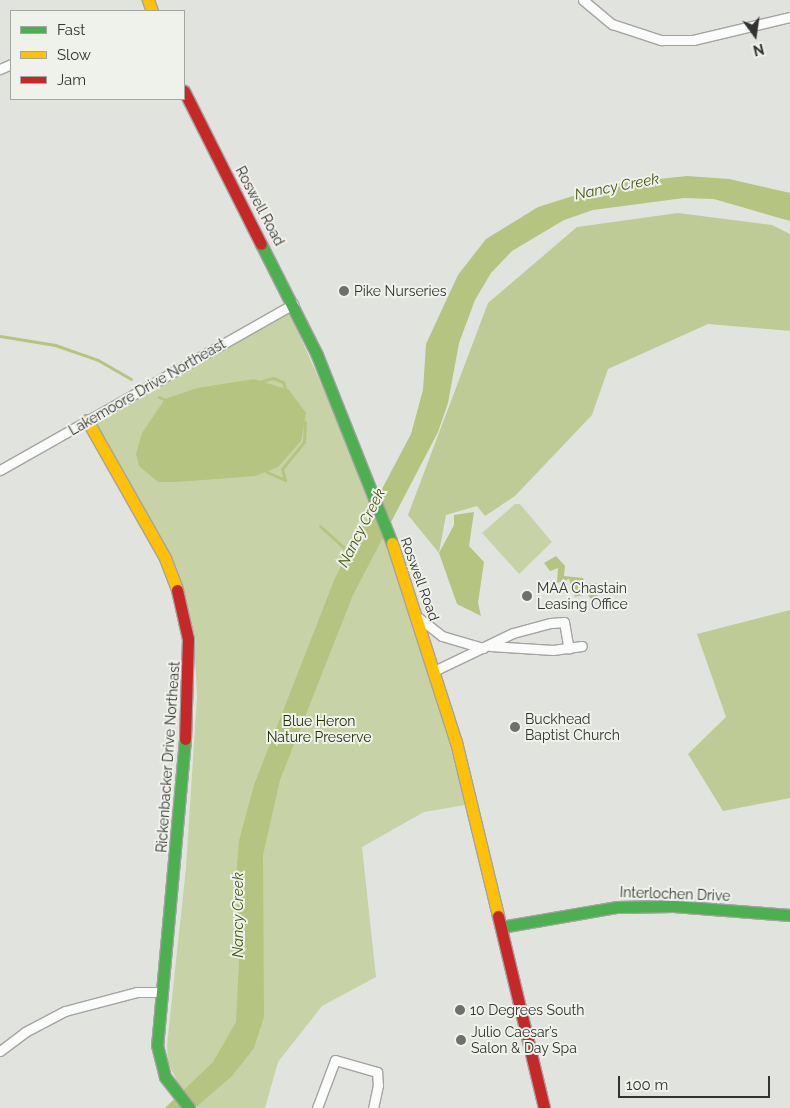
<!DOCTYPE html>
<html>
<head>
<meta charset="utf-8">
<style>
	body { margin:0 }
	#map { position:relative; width:790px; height:1108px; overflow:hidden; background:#e1e3df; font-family:Raleway,sans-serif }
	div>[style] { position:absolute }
	.green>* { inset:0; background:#c8d2a7 }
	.forest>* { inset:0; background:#bfcb96 }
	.water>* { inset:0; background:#b5c480 }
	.stream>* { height:3px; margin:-1.5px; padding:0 1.5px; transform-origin:1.5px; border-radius:1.5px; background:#b5c480 }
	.roads { filter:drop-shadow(1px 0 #a3a4a2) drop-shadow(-1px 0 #a3a4a2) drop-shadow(0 1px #a3a4a2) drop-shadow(0 -1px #a3a4a2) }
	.street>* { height:9px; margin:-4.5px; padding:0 4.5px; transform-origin:4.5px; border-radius:4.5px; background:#fafbfa }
	.fast>* { height:11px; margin:-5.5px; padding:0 5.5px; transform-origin:5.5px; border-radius:5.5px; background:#4caf50 }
	.slow>* { height:11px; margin:-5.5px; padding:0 5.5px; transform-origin:5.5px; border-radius:5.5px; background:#ffc107 }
	.jam>* { height:11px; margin:-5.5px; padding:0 5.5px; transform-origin:5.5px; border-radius:5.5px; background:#c62828 }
	.dots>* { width:14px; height:14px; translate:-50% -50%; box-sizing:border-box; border:2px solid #eff1eb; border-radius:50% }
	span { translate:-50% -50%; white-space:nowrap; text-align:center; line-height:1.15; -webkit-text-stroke:4px #eff1eb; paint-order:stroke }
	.street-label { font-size:14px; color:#323230 }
	.poi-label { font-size:14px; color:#323230 }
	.left { translate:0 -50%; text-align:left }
	.park-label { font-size:14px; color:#283007 }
	.water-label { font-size:15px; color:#495611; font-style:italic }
	.legend { position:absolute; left:10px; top:10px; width:175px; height:90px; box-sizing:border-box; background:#eff1eb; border:1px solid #a3a5a0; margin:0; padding:6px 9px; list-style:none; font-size:15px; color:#323230 }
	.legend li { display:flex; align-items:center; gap:10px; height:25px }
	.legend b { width:25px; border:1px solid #a3a5a0 }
	.north { position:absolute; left:730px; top:10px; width:50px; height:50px; -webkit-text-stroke:4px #eff1eb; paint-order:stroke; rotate:166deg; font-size:14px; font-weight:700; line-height:20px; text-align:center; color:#323230 }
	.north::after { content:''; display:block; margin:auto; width:18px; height:22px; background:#323230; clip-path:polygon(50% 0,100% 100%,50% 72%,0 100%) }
	.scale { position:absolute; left:618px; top:1076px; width:152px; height:22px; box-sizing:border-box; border:2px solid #323230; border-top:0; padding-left:6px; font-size:15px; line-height:18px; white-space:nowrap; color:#323230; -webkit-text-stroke:4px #eff1eb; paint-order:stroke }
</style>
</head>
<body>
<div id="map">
	<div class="green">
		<i style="clip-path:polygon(289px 312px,350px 448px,388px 549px,432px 675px,465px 805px,424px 812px,362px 847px,376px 977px,322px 1006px,278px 1062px,265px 1108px,197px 1108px,179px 1085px,168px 1063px,167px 1045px,186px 868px,197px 697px,194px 640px,176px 574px,158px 532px,96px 423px)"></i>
		<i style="clip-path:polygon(515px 504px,520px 504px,552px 542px,519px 574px,482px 533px)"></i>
	</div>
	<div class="forest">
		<i style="clip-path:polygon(678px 213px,772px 225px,790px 234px,790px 331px,708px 324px,608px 369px,592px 415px,515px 496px,485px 516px,477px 506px,446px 515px,439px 553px,408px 515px,488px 303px,577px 227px)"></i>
		<i style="clip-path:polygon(790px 610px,790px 798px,723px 811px,688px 754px,726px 717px,697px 634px)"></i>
	</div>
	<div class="water">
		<i style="clip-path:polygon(687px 176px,729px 179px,790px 193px,790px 221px,714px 199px,684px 198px,593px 210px,564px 220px,512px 251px,491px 273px,475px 300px,459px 343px,448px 403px,438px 432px,353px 595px,280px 780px,263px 855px,264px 1017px,254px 1048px,232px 1076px,195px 1108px,165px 1108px,213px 1062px,236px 1022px,239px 962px,236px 878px,239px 841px,254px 785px,335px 578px,411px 434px,423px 390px,426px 344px,458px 275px,486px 239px,538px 207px,611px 184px)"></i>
		<i style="clip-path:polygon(254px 379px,289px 390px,306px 413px,301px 441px,278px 467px,255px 476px,177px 482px,158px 482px,139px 466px,136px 454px,142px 433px,165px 399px,197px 388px)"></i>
		<i style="clip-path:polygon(474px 512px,469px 546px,484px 562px,478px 603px,481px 616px,457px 604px,439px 553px,454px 525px,454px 515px)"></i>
		<i style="clip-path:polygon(556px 556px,565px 566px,564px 576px,583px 578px,586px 584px,596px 583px,598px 597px,591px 599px,587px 594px,575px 597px,569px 579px,557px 583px,558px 568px,550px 571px,544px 563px)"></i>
	</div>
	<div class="stream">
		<i style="left:0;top:336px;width:56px;rotate:9.3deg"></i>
		<i style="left:55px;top:345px;width:46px;rotate:19.2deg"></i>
		<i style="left:98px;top:360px;width:38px;rotate:30deg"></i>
		<i style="left:262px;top:381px;width:11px;rotate:-15deg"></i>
		<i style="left:273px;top:378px;width:11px;rotate:22deg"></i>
		<i style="left:283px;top:382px;width:9px;rotate:72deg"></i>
		<i style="left:159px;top:397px;width:10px;rotate:24deg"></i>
		<i style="left:267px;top:472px;width:20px;rotate:24deg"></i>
		<i style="left:285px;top:480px;width:11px;rotate:-105deg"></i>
		<i style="left:282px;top:469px;width:35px;rotate:-51deg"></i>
		<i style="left:304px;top:442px;width:20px;rotate:-87deg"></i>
		<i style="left:320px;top:526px;width:42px;rotate:42.1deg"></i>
	</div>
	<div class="roads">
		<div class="street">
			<i style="left:583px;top:0;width:38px;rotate:40deg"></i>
			<i style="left:612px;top:24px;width:52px;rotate:18.1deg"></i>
			<i style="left:661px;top:40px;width:32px"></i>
			<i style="left:693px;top:40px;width:100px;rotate:-13.3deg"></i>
			<i style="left:0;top:69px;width:12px;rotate:-24deg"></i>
			<i style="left:0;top:470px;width:337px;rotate:-29.5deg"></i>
			<i style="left:419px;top:618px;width:29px;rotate:38deg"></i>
			<i style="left:442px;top:636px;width:43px;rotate:16.3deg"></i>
			<i style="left:490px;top:646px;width:63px;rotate:3.6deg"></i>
			<i style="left:553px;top:650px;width:29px;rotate:-8deg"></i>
			<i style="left:436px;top:670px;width:85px;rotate:-25.7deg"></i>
			<i style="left:513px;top:633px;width:39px;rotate:-15deg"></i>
			<i style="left:551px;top:623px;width:13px;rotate:-4deg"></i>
			<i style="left:564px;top:622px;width:27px;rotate:80deg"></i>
			<i style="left:0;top:1051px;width:31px;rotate:-37deg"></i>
			<i style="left:25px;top:1032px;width:45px;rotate:-27.7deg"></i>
			<i style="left:65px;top:1011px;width:74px;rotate:-14.8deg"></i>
			<i style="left:137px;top:992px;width:25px"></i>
			<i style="left:317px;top:1108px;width:51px;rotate:-69.4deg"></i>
			<i style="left:335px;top:1060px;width:44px;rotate:15.9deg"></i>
			<i style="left:377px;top:1072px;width:13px;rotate:86deg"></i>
			<i style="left:378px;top:1085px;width:24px;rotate:102deg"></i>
		</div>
		<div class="fast">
			<i style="left:261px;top:244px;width:124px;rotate:63.2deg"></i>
			<i style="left:317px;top:355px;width:202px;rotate:68.3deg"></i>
			<i style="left:185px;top:739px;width:307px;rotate:95.2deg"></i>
			<i style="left:157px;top:1045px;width:33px;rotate:76deg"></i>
			<i style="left:165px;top:1077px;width:39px;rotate:52deg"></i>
			<i style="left:501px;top:927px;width:118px;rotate:-9.8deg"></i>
			<i style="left:617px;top:907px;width:56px;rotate:-1deg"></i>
			<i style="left:673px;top:906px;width:117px;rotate:4.4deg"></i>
		</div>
		<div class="slow">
			<i style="left:148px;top:0;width:12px;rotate:70deg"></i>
			<i style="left:87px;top:420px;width:159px;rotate:60.5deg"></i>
			<i style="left:165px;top:558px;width:34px;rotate:69deg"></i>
			<i style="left:392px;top:543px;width:209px;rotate:72.2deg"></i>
			<i style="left:456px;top:742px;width:179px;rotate:76.4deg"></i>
		</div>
		<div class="jam">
			<i style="left:184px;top:91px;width:171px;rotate:63.3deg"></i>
			<i style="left:177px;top:590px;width:50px;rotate:77.3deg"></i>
			<i style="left:188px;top:639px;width:100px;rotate:91.7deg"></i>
			<i style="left:498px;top:916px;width:197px;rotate:76.5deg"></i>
		</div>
	</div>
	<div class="dots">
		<i style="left:344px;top:291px;background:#6f706d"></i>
		<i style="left:527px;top:596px;background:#6f706d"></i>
		<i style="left:515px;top:727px;background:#6f706d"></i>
		<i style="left:460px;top:1010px;background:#6f706d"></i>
		<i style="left:461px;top:1040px;background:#6f706d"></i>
	</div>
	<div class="street-label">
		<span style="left:260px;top:206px;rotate:62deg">Roswell Road</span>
		<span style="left:147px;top:387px;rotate:-30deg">Lakemoore Drive Northeast</span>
		<span style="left:420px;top:579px;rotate:70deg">Roswell Road</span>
		<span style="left:168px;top:757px;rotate:-86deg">Rickenbacker Drive Northeast</span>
		<span style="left:675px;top:894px;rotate:2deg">Interlochen Drive</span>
	</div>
	<div class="poi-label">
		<span class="left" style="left:354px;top:291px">Pike Nurseries</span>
		<span class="left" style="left:537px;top:596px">MAA Chastain<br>Leasing Office</span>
		<span class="left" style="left:525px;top:727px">Buckhead<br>Baptist Church</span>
		<span class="left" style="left:470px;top:1010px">10 Degrees South</span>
		<span class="left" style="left:471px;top:1040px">Julio Caesar’s<br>Salon &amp; Day Spa</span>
	</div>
	<div class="park-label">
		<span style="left:319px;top:729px">Blue Heron<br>Nature Preserve</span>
	</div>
	<div class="water-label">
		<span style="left:617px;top:187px;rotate:-11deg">Nancy Creek</span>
		<span style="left:362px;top:528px;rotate:-63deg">Nancy Creek</span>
		<span style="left:239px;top:915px;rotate:-90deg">Nancy Creek</span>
	</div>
	<ul class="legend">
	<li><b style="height:6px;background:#4caf50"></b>Fast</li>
	<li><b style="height:6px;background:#ffc107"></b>Slow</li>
	<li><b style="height:6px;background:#c62828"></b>Jam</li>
	</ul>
	<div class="north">N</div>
	<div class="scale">100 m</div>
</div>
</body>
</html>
